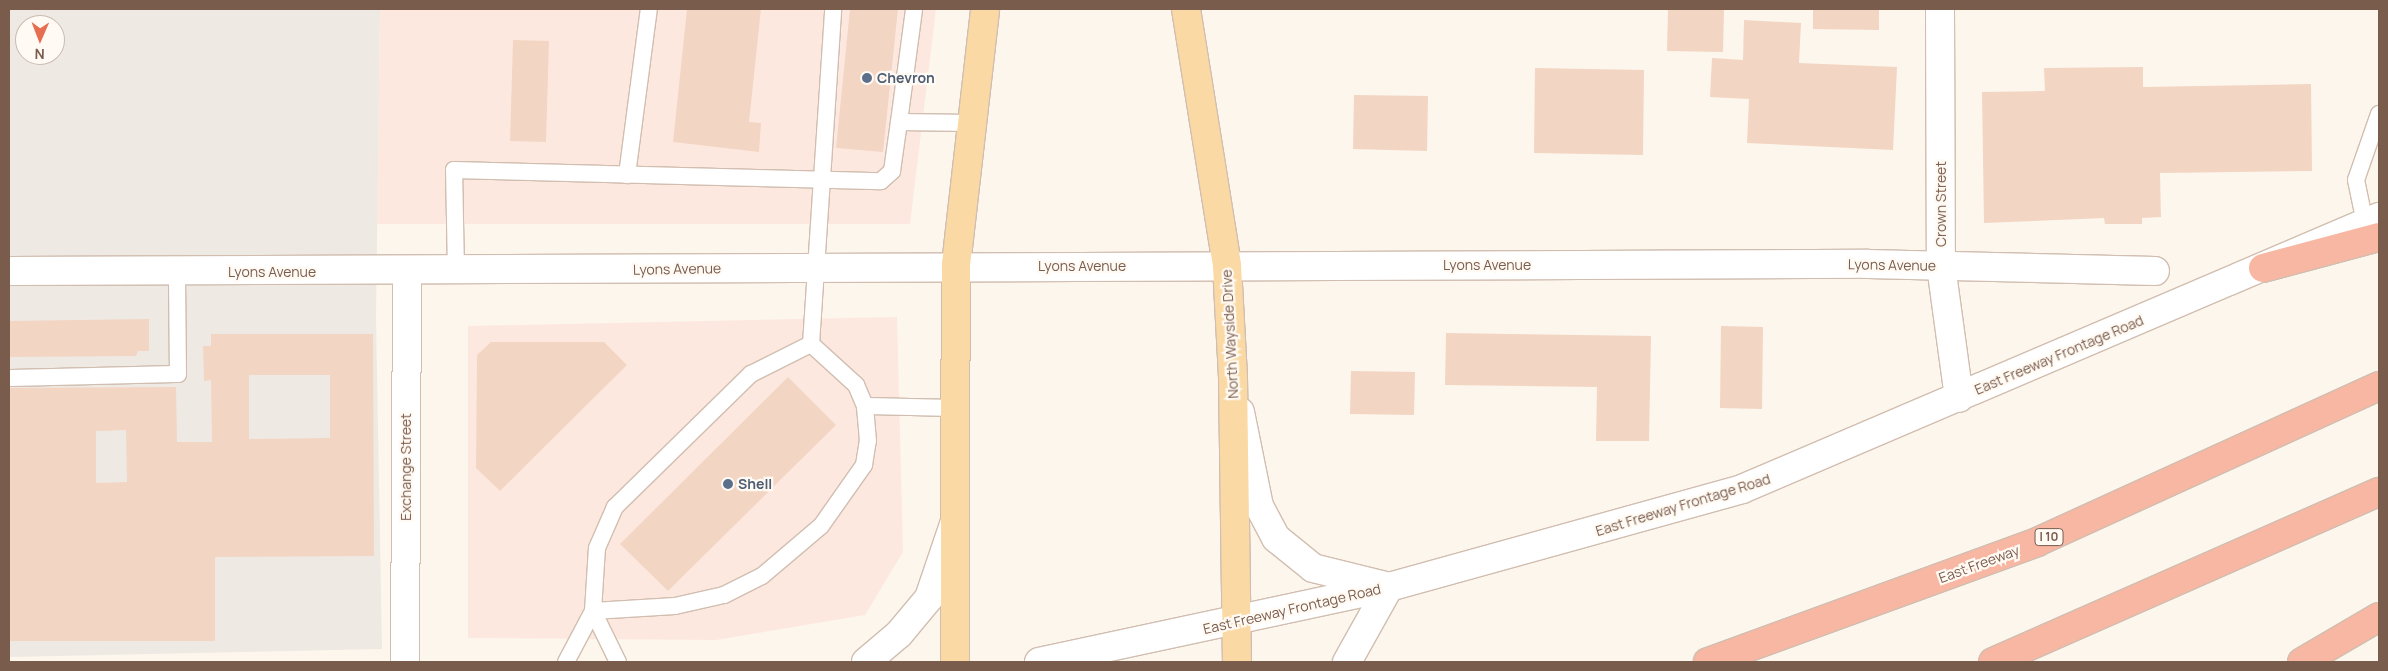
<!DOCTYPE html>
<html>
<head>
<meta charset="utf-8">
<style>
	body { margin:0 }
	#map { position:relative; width:2388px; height:671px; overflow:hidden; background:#fdf6ec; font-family:Manrope,sans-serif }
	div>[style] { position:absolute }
	.commercial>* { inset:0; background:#fde8e0 }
	.industrial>* { inset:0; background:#efe9e4 }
	.building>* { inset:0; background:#f3d5c3 }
	.roads { filter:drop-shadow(1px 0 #d1beb0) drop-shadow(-1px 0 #d1beb0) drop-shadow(0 1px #d1beb0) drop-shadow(0 -1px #d1beb0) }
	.lane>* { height:16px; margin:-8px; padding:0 8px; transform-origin:8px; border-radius:8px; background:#fff }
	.street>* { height:28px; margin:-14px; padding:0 14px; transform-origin:14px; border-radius:14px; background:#fff }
	.secondary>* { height:28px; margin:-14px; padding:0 14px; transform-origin:14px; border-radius:14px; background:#fff }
	.primary>* { height:28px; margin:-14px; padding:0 14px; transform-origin:14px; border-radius:14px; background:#fbd9a5 }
	.highway>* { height:28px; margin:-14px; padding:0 14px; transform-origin:14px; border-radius:14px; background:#f7b7a3 }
	.dots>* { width:14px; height:14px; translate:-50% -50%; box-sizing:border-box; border:2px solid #fffaf3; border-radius:50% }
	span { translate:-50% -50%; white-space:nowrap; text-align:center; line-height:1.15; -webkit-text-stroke:4.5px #fffaf3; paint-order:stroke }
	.shield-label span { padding:1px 4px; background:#fffaf3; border:1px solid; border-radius:4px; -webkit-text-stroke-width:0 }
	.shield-label { font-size:12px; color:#7a5c4d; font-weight:700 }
	.service-label { font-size:14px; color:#4e5e75; font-weight:700 }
	.left { translate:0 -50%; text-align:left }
	.street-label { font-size:14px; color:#7a5c4d }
	.frame { position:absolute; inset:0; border:10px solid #7a5c4d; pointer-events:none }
	.north { position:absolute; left:15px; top:15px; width:50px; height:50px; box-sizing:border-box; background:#fffaf3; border:1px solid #cabbb1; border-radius:50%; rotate:181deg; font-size:14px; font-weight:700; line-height:20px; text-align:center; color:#7a5c4d }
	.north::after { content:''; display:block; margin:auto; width:18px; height:22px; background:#e76f51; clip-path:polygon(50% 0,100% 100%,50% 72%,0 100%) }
</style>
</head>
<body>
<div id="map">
	<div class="commercial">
		<i style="clip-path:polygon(380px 9px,936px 9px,910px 224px,377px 224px)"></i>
		<i style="clip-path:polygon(897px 317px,903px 552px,865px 615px,716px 640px,468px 638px,468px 326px)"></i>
	</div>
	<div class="industrial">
		<i style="clip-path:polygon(evenodd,9px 9px,380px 9px,376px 317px,382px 649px,9px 657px,9px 9px,25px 25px,55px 25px,55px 55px,25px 55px,25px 25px)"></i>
	</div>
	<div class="building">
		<i style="clip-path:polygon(687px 9px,761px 9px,749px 122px,761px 123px,759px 152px,673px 142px)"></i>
		<i style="clip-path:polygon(850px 9px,898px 9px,883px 152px,836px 148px)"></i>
		<i style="clip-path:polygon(1668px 9px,1724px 9px,1723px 52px,1667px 51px)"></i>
		<i style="clip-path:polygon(1813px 9px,1879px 9px,1879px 30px,1813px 29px)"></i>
		<i style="clip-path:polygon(1744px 20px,1801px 23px,1799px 63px,1897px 67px,1893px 150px,1747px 143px,1749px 99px,1710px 97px,1712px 58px,1743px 60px)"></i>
		<i style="clip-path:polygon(513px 40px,549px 41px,546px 142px,510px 141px)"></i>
		<i style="clip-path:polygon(2143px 67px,2143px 87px,2311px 84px,2312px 171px,2160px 173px,2161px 217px,2142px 218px,2142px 224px,2105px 224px,2104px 218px,1984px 223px,1982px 92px,2045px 91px,2044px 68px)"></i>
		<i style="clip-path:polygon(1535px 68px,1644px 70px,1643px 155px,1534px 153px)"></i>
		<i style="clip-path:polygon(1354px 95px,1428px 96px,1427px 151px,1353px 149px)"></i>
		<i style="clip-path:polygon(149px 319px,149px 351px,138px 351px,136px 356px,9px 357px,9px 321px)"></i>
		<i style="clip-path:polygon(1721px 326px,1763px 327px,1762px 409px,1720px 408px)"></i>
		<i style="clip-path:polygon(1446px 333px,1651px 336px,1649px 441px,1596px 441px,1597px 387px,1445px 385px)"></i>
		<i style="clip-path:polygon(evenodd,211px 334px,373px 334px,374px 556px,215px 557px,215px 641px,9px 641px,9px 388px,176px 387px,177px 442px,212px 442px,211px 380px,204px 381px,203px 346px,211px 346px,211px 334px,249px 375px,330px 375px,330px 438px,249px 439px,249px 375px,211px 334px,126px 430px,127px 482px,96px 483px,96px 431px,126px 430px)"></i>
		<i style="clip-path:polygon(491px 342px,604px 342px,627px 365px,500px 491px,476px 468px,477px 355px)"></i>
		<i style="clip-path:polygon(1351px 371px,1415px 372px,1414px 415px,1350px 414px)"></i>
		<i style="clip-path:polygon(788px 377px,836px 425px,668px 591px,620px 544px)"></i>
	</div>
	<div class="roads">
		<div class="lane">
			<i style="left:899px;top:122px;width:114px;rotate:-82.4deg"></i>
			<i style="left:627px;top:175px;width:167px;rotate:-82.5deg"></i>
			<i style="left:2365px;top:223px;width:44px;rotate:-101.8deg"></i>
			<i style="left:2356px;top:180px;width:70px;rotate:-70.8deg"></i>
			<i style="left:456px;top:272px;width:102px;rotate:-91.1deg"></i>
			<i style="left:454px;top:170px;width:427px;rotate:1.5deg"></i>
			<i style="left:881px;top:181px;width:15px;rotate:-42deg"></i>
			<i style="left:892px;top:171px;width:49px;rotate:-81.9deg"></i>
			<i style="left:899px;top:122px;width:73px;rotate:0.8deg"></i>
			<i style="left:9px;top:378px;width:169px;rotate:-1.4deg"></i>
			<i style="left:178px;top:374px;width:103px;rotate:-90.6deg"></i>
			<i style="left:865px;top:406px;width:91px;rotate:1.3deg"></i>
			<i style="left:593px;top:611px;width:82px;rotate:-3.5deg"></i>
			<i style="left:675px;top:606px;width:50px;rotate:-12.7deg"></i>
			<i style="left:724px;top:595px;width:42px;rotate:-26.6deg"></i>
			<i style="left:762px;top:576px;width:77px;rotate:-40.3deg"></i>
			<i style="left:821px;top:526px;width:75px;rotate:-54.8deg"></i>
			<i style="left:864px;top:465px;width:24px;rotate:-81deg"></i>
			<i style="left:868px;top:441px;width:35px;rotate:-95deg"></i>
			<i style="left:865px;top:406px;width:23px;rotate:-113deg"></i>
			<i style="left:856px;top:385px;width:61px;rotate:-137.7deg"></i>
			<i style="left:593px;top:611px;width:57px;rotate:63.9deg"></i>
			<i style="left:566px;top:662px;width:58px;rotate:-62.1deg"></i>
			<i style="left:593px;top:611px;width:63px;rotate:-86.4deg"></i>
			<i style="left:597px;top:548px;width:45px;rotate:-66.3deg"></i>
			<i style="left:615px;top:507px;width:190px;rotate:-44.4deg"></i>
			<i style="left:751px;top:374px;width:67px;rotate:-26.6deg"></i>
			<i style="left:811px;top:344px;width:336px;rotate:-86.2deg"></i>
		</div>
		<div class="street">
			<i style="left:1940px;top:9px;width:257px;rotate:89.8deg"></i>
			<i style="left:1941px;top:266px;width:133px;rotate:82.2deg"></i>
			<i style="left:9px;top:271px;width:1859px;rotate:-0.22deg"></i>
			<i style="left:1868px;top:264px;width:287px;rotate:1.4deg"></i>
			<i style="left:405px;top:662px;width:390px;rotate:-89.7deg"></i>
		</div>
		<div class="secondary">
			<i style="left:1240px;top:412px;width:96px;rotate:78.6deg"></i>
			<i style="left:1259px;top:506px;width:36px;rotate:62deg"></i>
			<i style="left:1276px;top:538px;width:48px;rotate:39deg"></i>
			<i style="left:1313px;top:568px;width:74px;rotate:14deg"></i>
			<i style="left:866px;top:662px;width:43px;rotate:-40.3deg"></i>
			<i style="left:899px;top:634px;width:47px;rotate:-50.2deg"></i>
			<i style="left:929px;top:598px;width:78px;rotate:-71.3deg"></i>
			<i style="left:1039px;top:662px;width:358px;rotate:-12.1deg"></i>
			<i style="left:1389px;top:587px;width:366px;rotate:-15.5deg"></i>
			<i style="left:1742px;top:489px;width:693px;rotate:-23.12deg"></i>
			<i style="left:1347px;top:662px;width:86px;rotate:-60.8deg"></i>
		</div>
		<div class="primary">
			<i style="left:1186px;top:9px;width:260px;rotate:80.9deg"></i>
			<i style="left:1227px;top:266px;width:112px;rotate:86.9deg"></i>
			<i style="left:1233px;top:378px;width:284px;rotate:89.2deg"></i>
			<i style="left:955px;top:662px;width:397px;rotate:-89.9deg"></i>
			<i style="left:956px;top:265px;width:258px;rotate:-83.5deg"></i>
		</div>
		<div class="highway">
			<i style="left:2263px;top:268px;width:120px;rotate:-15deg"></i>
			<i style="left:1708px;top:662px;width:350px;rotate:-20deg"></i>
			<i style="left:2037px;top:542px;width:376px;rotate:-24.5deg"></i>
			<i style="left:1993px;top:662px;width:422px;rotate:-23.8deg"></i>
			<i style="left:2302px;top:662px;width:89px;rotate:-30.3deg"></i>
		</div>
	</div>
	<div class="dots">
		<i style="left:867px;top:78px;background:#5c6f8a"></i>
		<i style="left:728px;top:484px;background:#5c6f8a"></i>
	</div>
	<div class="shield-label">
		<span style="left:2049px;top:537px">I 10</span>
	</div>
	<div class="service-label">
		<span class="left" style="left:877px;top:78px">Chevron</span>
		<span class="left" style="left:738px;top:484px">Shell</span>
	</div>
	<div class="street-label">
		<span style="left:1941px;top:204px;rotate:-90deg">Crown Street</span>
		<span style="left:1487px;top:265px">Lyons Avenue</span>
		<span style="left:1892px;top:265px;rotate:1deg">Lyons Avenue</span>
		<span style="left:1082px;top:266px">Lyons Avenue</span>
		<span style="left:677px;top:269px;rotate:-1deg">Lyons Avenue</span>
		<span style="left:272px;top:272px">Lyons Avenue</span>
		<span style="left:1230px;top:334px;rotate:-93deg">North Wayside Drive</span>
		<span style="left:2059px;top:355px;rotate:-23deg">East Freeway Frontage Road</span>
		<span style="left:406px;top:467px;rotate:-90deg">Exchange Street</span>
		<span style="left:1683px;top:505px;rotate:-17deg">East Freeway Frontage Road</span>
		<span style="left:1979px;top:564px;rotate:-20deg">East Freeway</span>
		<span style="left:1292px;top:609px;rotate:-13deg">East Freeway Frontage Road</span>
	</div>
	<div class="frame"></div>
	<div class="north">N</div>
</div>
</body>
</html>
